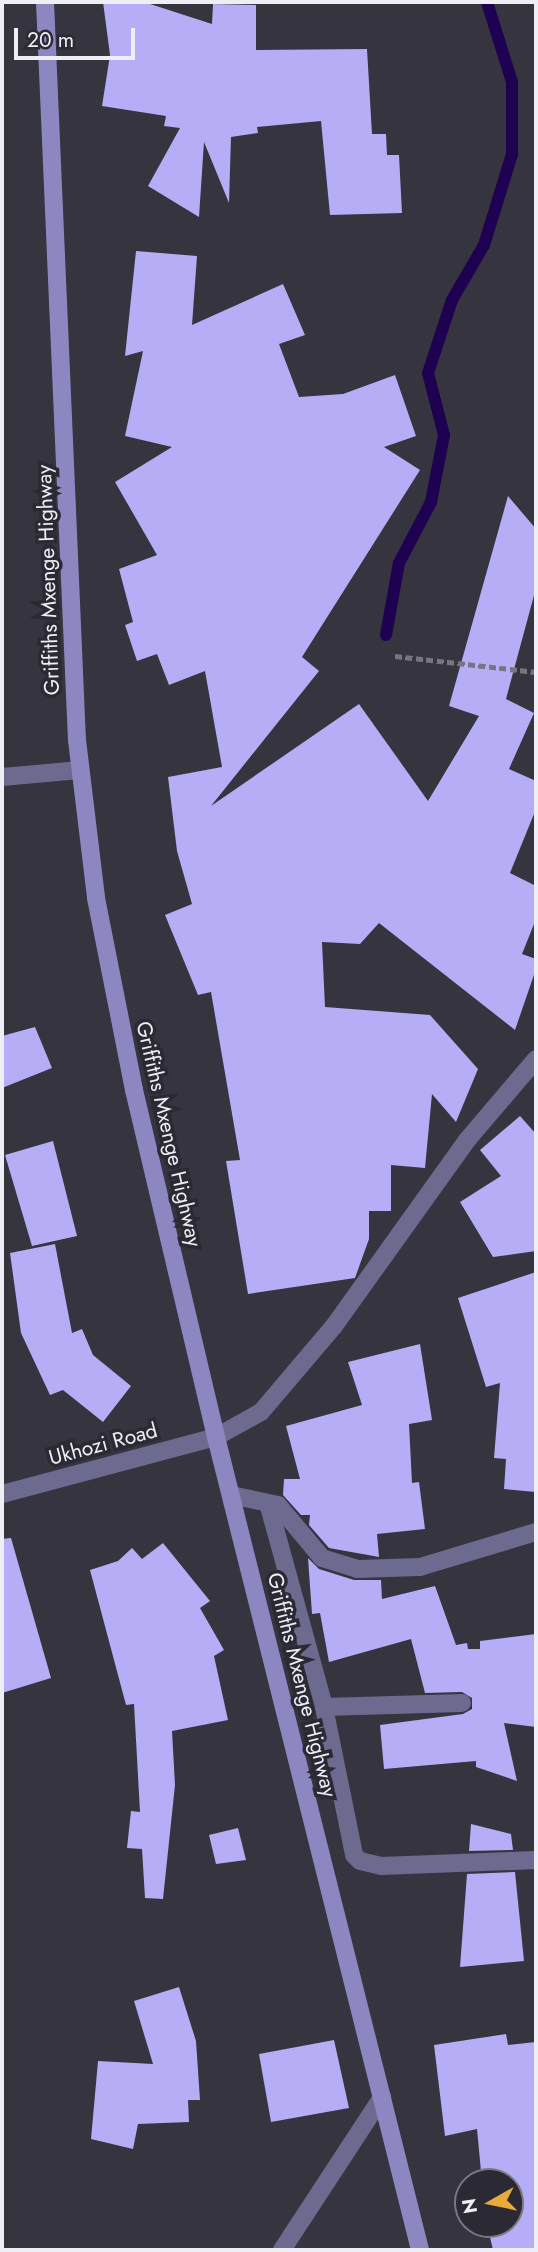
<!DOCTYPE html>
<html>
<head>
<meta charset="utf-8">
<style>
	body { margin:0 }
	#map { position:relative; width:538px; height:2252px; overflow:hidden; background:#35343f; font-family:Jost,sans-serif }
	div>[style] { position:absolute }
	.stream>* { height:12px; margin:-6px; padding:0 6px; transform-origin:6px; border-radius:6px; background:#1f0151 }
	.building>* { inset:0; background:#b5adf5 }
	.path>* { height:4.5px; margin-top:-2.25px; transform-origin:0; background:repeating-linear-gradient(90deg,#777680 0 7px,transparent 0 10.5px) }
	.lane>* { height:18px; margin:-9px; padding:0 9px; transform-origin:9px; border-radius:9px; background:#6d6a8f }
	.street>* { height:18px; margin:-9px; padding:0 9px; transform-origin:9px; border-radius:9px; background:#6d6a8f }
	.secondary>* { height:18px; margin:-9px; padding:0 9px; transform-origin:9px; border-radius:9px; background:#8d87c1 }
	span { translate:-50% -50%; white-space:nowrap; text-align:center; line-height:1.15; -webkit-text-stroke:7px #2b2a34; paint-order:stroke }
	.street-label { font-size:21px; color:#eeeef5 }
	.frame { position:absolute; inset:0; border:4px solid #eeeef5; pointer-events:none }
	.north { position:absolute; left:454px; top:2168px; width:70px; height:70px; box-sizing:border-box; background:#2b2a34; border:2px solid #797881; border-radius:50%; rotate:261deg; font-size:19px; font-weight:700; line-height:28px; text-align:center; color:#eeeef5 }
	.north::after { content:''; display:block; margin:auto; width:24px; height:32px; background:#e9ab38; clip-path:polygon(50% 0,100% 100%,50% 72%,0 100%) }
	.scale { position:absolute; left:14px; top:28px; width:121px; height:32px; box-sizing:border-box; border:4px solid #eeeef5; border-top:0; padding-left:9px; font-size:21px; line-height:24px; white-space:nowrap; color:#eeeef5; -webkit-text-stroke:5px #2b2a34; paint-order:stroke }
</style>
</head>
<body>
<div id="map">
	<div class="stream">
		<i style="left:386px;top:635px;width:73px;rotate:-79.8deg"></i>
		<i style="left:399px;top:563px;width:69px;rotate:-62.3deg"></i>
		<i style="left:431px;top:502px;width:68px;rotate:-79deg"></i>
		<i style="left:444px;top:435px;width:64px;rotate:-104.5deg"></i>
		<i style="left:428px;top:373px;width:77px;rotate:-71.8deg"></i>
		<i style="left:452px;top:300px;width:64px;rotate:-59.8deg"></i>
		<i style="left:484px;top:245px;width:95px;rotate:-72.9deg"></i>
		<i style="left:512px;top:154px;width:72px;rotate:-90deg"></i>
		<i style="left:512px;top:82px;width:84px;rotate:-107.4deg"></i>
	</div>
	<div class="building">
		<i style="clip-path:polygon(103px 2px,144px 2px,212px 24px,213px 4px,256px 5px,256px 50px,367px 49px,372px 134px,386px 134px,387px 155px,399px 155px,402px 213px,330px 215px,321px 121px,257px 127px,258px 133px,231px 137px,229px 203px,204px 142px,199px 217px,148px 186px,180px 128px,164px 126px,166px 116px,102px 106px,110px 55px)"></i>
		<i style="clip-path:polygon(136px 251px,197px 256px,192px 325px,283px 284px,305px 335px,279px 344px,299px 397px,343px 394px,395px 375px,416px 436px,384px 447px,420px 470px,302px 657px,319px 671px,211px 806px,359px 704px,428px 801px,479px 716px,449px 706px,508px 496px,536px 529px,536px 588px,506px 699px,534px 713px,509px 769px,536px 781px,536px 809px,510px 873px,536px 886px,536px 919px,522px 954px,536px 959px,536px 969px,515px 1030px,379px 923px,360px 944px,322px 942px,325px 1007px,430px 1015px,478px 1069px,456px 1122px,432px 1094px,425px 1168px,391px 1165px,391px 1211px,369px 1211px,369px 1239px,355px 1278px,248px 1294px,226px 1161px,240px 1160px,211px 992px,198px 995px,165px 915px,192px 904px,177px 851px,168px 777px,222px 767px,205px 671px,169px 685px,157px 654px,137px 661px,125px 625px,133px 622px,119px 569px,157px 555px,115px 482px,172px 447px,125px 436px,143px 351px,125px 356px)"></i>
		<i style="clip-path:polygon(35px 1027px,52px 1068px,2px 1088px,2px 1036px)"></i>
		<i style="clip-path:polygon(520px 1116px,536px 1134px,536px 1251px,493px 1257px,460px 1202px,501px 1176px,480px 1150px)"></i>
		<i style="clip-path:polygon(53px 1141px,77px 1236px,32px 1246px,5px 1155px)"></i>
		<i style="clip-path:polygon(55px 1244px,72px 1333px,82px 1329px,93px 1355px,131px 1386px,103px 1422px,63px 1390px,50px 1395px,21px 1333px,10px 1253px)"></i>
		<i style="clip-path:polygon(536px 1272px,536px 1492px,504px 1489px,506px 1459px,494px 1458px,500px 1383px,486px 1387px,458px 1298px)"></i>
		<i style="clip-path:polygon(420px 1344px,432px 1420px,409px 1424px,412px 1483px,419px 1482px,425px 1529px,377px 1534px,379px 1557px,329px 1548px,309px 1525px,310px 1515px,301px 1515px,283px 1495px,284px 1479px,300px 1479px,286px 1426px,362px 1405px,348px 1362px)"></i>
		<i style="clip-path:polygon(11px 1538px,51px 1678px,2px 1693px,2px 1539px)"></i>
		<i style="clip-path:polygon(163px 1543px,210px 1601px,200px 1608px,224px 1650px,214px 1656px,228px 1720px,172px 1731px,175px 1785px,163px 1899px,145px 1898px,142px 1849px,127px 1848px,131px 1811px,140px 1812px,134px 1704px,126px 1705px,90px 1570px,118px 1561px,132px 1548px,142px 1559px)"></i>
		<i style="clip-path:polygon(308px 1558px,319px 1569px,354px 1580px,381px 1580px,382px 1599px,435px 1586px,456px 1645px,467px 1643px,468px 1649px,480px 1649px,480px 1641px,536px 1634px,536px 1727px,504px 1723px,517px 1781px,476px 1767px,476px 1761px,384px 1769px,380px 1725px,463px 1714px,472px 1709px,472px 1698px,462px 1692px,425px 1693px,411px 1639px,329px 1662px,320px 1613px,312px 1614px)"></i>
		<i style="clip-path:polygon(471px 1824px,511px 1834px,513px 1850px,469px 1851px)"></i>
		<i style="clip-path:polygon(238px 1828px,246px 1860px,216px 1864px,209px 1835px)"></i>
		<i style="clip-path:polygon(515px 1872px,524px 1961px,460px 1967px,467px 1874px)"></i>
		<i style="clip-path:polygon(179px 1987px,196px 2041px,200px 2100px,188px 2100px,189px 2122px,138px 2124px,133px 2149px,91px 2139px,98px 2061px,153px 2064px,134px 2001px)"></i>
		<i style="clip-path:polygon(506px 2034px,508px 2045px,536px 2042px,536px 2250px,493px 2250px,487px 2224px,510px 2224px,510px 2182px,482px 2182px,477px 2129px,445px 2136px,434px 2045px)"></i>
		<i style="clip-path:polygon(334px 2040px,349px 2108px,271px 2122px,259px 2054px)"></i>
	</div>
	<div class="path">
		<i style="left:395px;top:656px;width:142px;rotate:6.5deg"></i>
	</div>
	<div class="lane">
		<i style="left:231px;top:1495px;width:48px;rotate:12deg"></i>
		<i style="left:278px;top:1505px;width:69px;rotate:50.3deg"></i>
		<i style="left:322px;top:1558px;width:37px;rotate:17deg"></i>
		<i style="left:357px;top:1569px;width:63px;rotate:-1.8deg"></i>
		<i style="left:420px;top:1567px;width:121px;rotate:-16.8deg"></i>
		<i style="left:268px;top:1503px;width:212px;rotate:74.6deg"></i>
		<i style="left:324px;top:1707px;width:138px;rotate:-1.7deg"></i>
		<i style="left:324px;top:1707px;width:151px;rotate:78.5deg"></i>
		<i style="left:354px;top:1855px;width:8px;rotate:45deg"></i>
		<i style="left:360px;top:1861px;width:22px;rotate:13deg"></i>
		<i style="left:381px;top:1866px;width:155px;rotate:-2.2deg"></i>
	</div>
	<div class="street">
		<i style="left:2px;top:777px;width:78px;rotate:-5.1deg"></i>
		<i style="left:2px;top:1494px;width:221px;rotate:-14.9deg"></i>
		<i style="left:216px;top:1437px;width:51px;rotate:-29.1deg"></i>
		<i style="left:261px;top:1412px;width:113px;rotate:-49.7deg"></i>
		<i style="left:334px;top:1326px;width:230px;rotate:-54.4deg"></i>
		<i style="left:468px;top:1139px;width:105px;rotate:-49.6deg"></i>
		<i style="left:282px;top:2250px;width:183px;rotate:-56.8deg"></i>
	</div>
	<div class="secondary">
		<i style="left:45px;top:2px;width:739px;rotate:87.52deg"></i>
		<i style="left:77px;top:740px;width:159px;rotate:83.1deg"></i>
		<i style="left:96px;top:898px;width:196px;rotate:78.8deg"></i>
		<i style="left:134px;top:1090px;width:357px;rotate:76.7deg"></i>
		<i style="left:216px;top:1437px;width:838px;rotate:75.91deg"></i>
	</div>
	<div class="street-label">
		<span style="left:48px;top:580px;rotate:-92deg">Griffiths Mxenge Highway</span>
		<span style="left:169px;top:1134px;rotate:77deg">Griffiths Mxenge Highway</span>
		<span style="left:103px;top:1444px;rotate:-15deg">Ukhozi Road</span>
		<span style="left:302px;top:1685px;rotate:76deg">Griffiths Mxenge Highway</span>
	</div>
	<div class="frame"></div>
	<div class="north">N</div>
	<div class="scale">20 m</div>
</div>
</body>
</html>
